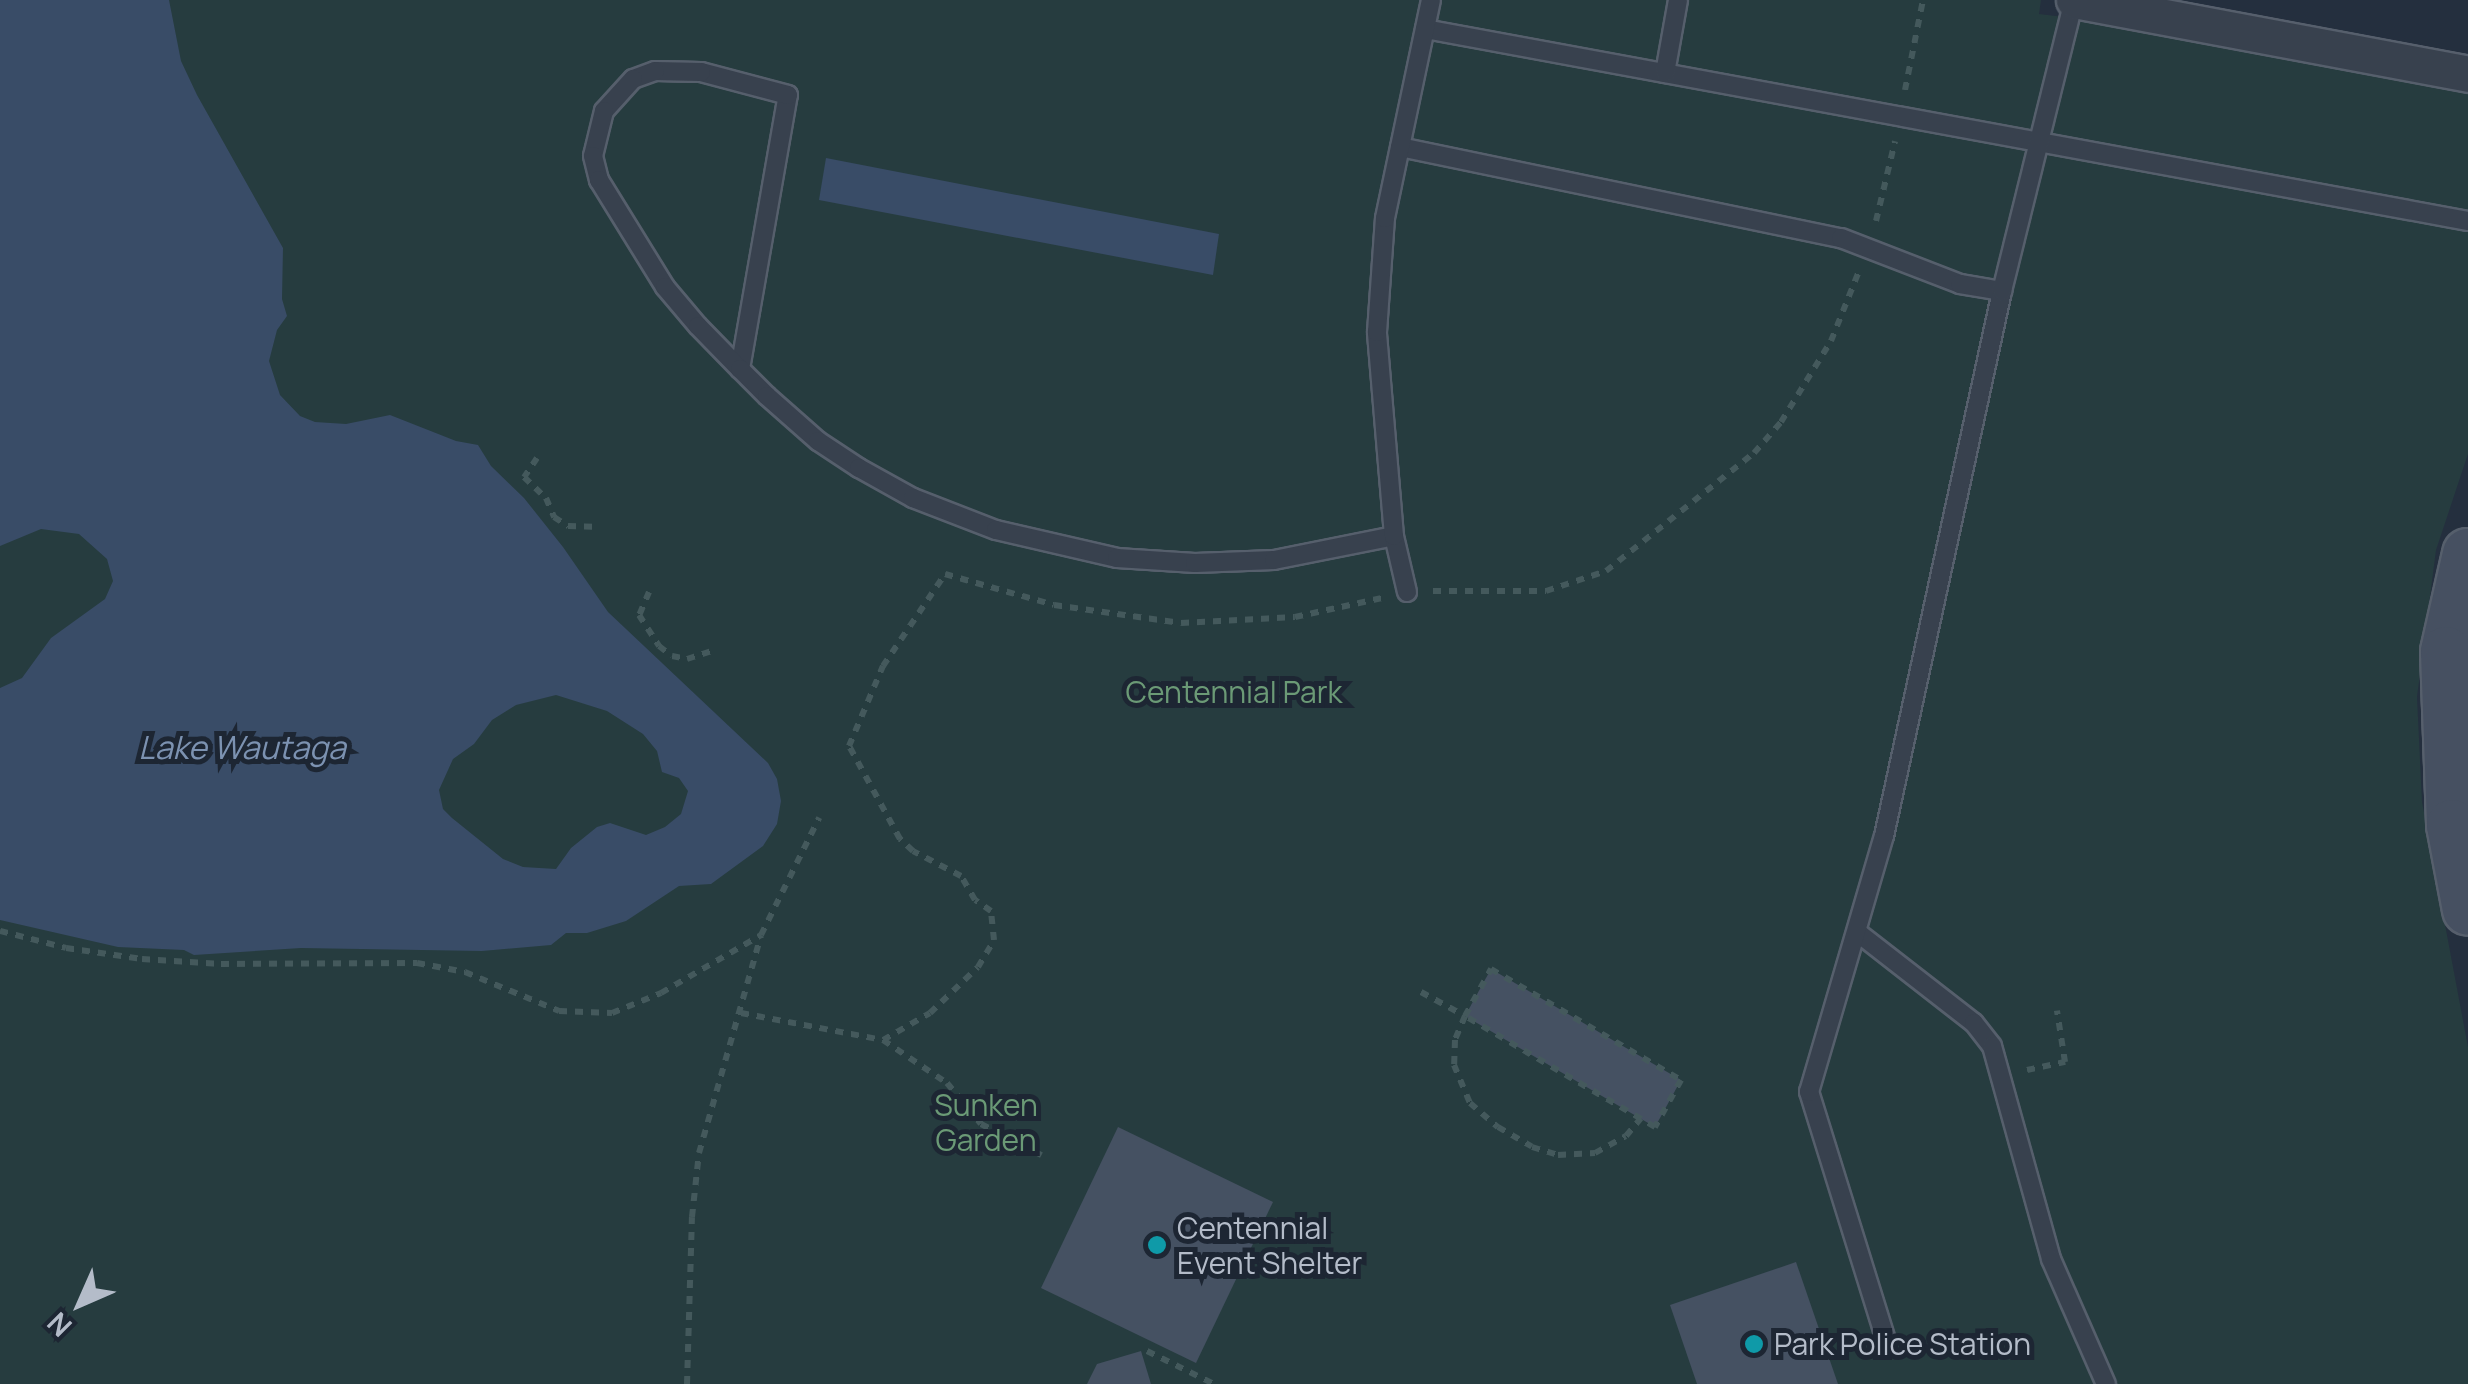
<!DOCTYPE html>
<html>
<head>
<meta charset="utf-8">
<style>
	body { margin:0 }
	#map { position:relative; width:2468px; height:1384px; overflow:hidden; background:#242f3e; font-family:Manrope,sans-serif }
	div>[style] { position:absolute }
	.green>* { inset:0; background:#263c3f }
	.water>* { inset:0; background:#394c67 }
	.building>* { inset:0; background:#455162 }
	.path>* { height:6px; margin-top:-3px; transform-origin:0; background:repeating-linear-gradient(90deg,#44595c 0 8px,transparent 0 16px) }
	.roads { filter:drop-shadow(2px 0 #565f6c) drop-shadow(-2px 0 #565f6c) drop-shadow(0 2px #565f6c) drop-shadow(0 -2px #565f6c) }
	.lane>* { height:18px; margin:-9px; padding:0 9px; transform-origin:9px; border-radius:9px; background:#38414e }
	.street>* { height:35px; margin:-17.5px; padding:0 17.5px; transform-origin:17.5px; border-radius:17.5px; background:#38414e }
	.secondary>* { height:50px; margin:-25px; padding:0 25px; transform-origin:25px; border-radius:25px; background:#465061 }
	.dots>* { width:28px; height:28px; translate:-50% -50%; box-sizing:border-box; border:5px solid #1d2633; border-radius:50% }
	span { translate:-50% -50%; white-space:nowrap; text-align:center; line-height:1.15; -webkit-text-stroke:10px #1d2633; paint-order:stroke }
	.park-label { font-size:30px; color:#6b9a76 }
	.poi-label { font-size:30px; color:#b4bcc9 }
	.left { translate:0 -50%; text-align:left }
	.water-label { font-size:32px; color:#7c92b1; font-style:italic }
	.north { position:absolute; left:30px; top:1254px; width:100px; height:100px; -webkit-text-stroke:8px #1d2633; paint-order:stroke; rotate:225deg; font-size:28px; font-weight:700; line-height:40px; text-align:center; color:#b4bcc9 }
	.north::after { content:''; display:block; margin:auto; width:35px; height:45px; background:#b4bcc9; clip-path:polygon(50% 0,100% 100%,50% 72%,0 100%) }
</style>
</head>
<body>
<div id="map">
	<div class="green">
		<i style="clip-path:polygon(0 0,2041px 0,2039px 14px,2123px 24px,2468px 89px,2468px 454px,2436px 550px,2417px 697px,2422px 802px,2468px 1047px,2468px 1384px,0 1384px)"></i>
	</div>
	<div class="water">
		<i style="clip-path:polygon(evenodd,0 0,169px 0,181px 61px,197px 95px,283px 248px,282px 299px,287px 316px,277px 330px,269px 361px,280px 395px,300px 416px,315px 422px,346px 424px,390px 415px,456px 441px,478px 445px,491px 466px,524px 498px,563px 547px,608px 612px,768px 763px,777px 779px,781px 801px,777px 824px,763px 846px,711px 884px,679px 886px,626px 921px,587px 933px,566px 933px,551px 945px,482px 951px,301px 948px,194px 955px,184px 950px,118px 947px,0 920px,0 688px,22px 678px,51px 638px,105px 599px,113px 581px,107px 559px,79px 534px,41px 529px,0 546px,0 0,556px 695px,607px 711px,643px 734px,657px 751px,662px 772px,679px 778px,688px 791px,681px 814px,665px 827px,646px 835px,610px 823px,597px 827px,571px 848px,556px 869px,523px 867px,503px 859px,452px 818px,443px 809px,439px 790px,453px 759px,474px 744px,492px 720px,516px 705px,556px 695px)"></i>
		<i style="clip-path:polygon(826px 158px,1219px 234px,1213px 275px,819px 200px)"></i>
	</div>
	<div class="building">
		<i style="clip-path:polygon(1491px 969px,1681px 1080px,1655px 1127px,1465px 1016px)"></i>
		<i style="clip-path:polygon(1118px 1127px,1273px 1202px,1196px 1363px,1041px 1288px)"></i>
		<i style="clip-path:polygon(1796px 1262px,1838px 1384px,1697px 1384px,1670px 1305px)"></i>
		<i style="clip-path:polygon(1141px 1351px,1151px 1384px,1087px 1384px,1097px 1364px)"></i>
	</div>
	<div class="path">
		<i style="left:1905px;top:90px;width:92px;rotate:-78.7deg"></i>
		<i style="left:1876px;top:221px;width:82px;rotate:-76.6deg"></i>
		<i style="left:537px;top:458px;width:23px;rotate:124deg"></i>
		<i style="left:524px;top:477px;width:30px;rotate:44deg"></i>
		<i style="left:546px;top:498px;width:21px;rotate:67deg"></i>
		<i style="left:554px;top:517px;width:17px;rotate:33deg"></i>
		<i style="left:568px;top:526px;width:25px;rotate:2deg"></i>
		<i style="left:1433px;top:591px;width:113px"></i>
		<i style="left:1546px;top:591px;width:63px;rotate:-18.4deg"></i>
		<i style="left:1606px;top:571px;width:189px;rotate:-38.6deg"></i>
		<i style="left:1754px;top:453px;width:41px;rotate:-48.9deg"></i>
		<i style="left:1781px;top:422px;width:95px;rotate:-58.3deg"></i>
		<i style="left:1831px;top:341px;width:75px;rotate:-68.2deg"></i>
		<i style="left:649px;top:592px;width:25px;rotate:113deg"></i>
		<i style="left:639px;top:615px;width:37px;rotate:57deg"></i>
		<i style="left:659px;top:646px;width:16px;rotate:38deg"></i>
		<i style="left:672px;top:656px;width:15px;rotate:11deg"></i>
		<i style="left:687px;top:659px;width:28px;rotate:-18deg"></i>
		<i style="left:0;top:931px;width:68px;rotate:14.4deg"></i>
		<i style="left:66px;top:948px;width:77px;rotate:8.2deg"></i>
		<i style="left:142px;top:959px;width:79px;rotate:3.6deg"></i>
		<i style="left:221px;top:964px;width:196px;rotate:-0.3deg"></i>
		<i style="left:417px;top:963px;width:49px;rotate:10.6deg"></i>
		<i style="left:465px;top:972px;width:102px;rotate:22.5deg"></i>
		<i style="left:559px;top:1011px;width:53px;rotate:2.2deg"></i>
		<i style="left:612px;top:1013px;width:53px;rotate:-22.2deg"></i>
		<i style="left:661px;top:993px;width:116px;rotate:-30.1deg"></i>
		<i style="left:761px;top:935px;width:131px;rotate:-63.6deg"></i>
		<i style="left:1491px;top:969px;width:220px;rotate:30.3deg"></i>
		<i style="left:1681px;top:1080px;width:54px;rotate:119deg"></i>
		<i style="left:1655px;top:1127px;width:220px;rotate:-149.7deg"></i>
		<i style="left:1465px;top:1016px;width:54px;rotate:-61deg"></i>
		<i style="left:1421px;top:992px;width:50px;rotate:28.6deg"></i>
		<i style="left:1465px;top:1016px;width:26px;rotate:113deg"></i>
		<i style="left:1455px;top:1040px;width:25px;rotate:92deg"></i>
		<i style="left:1454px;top:1065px;width:41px;rotate:67.2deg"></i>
		<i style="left:1470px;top:1103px;width:37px;rotate:41deg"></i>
		<i style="left:1498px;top:1127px;width:39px;rotate:30deg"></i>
		<i style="left:1532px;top:1147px;width:27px;rotate:17deg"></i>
		<i style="left:1558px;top:1155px;width:37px;rotate:-3deg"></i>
		<i style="left:1595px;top:1153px;width:35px;rotate:-29deg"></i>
		<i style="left:1626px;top:1136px;width:23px;rotate:-50deg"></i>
		<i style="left:741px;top:1013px;width:145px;rotate:10.8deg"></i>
		<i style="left:883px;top:1040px;width:77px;rotate:33.9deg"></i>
		<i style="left:947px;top:1083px;width:53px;rotate:50.3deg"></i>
		<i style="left:981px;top:1124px;width:68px;rotate:27.3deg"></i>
		<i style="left:883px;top:1040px;width:54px;rotate:-29.9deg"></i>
		<i style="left:930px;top:1013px;width:66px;rotate:-43.8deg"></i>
		<i style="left:978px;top:967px;width:31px;rotate:-59deg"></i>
		<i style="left:994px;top:940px;width:29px;rotate:-96deg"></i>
		<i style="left:991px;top:911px;width:19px;rotate:-145deg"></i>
		<i style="left:975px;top:900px;width:28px;rotate:-120deg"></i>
		<i style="left:961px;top:876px;width:54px;rotate:-152.5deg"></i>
		<i style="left:913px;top:851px;width:18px;rotate:-137deg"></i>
		<i style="left:900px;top:839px;width:106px;rotate:-118.7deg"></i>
		<i style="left:849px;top:746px;width:87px;rotate:-67deg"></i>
		<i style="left:883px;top:666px;width:111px;rotate:-56deg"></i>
		<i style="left:945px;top:574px;width:113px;rotate:15.9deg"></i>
		<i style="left:1054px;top:605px;width:128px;rotate:8.1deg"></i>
		<i style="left:1181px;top:623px;width:114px;rotate:-3deg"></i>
		<i style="left:1295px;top:617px;width:89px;rotate:-12.3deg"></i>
		<i style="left:2027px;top:1070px;width:39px;rotate:-12deg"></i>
		<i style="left:2065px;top:1062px;width:52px;rotate:-98.9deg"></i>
		<i style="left:1147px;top:1351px;width:75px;rotate:26.2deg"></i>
		<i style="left:687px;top:1384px;width:167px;rotate:-88.3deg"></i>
		<i style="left:692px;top:1217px;width:64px;rotate:-83.8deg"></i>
		<i style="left:699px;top:1153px;width:226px;rotate:-74.1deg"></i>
	</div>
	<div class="roads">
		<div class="lane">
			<i style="left:1425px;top:29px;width:1061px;rotate:10.43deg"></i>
			<i style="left:1665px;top:73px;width:74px;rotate:-79.9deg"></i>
			<i style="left:1400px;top:147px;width:450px;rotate:11.7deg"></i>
			<i style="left:1841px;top:238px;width:128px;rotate:21.1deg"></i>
			<i style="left:1960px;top:284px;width:43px;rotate:9.5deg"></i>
			<i style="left:740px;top:369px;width:278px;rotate:-80.1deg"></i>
			<i style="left:788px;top:95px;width:90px;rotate:-165.2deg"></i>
			<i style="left:701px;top:72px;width:46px;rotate:-178.8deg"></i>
			<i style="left:655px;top:71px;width:23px;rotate:160deg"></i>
			<i style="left:633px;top:79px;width:43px;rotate:132.2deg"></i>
			<i style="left:604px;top:111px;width:46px;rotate:103.7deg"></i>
			<i style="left:593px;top:156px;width:25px;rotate:76deg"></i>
			<i style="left:599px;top:180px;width:126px;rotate:58.3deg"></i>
			<i style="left:665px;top:287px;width:51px;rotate:49.8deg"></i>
			<i style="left:698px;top:326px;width:60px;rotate:45.7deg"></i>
			<i style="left:740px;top:369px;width:38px;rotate:45deg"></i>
			<i style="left:767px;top:396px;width:68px;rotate:41.4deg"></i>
			<i style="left:818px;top:441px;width:49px;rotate:33.4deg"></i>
			<i style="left:859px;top:468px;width:62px;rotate:29.1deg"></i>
			<i style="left:913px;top:498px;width:89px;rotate:21.1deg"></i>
			<i style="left:996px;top:530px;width:124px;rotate:13deg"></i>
			<i style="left:1117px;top:558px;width:78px;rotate:3.7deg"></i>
			<i style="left:1195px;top:563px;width:79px;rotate:-2.2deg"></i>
			<i style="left:1274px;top:560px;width:122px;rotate:-11.3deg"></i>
			<i style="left:1407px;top:592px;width:57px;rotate:-103.1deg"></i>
			<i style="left:1394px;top:536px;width:205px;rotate:-94.8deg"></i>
			<i style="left:1377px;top:332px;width:114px;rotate:-86deg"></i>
			<i style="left:1385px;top:218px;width:223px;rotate:-78.1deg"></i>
			<i style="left:1857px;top:932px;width:148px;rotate:37.9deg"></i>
			<i style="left:1974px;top:1023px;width:29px;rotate:52deg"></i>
			<i style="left:1992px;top:1046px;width:221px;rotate:74.5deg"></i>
			<i style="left:2051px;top:1259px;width:137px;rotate:66.3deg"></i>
			<i style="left:1885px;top:1337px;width:257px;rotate:-107.2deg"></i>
			<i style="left:1809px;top:1092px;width:267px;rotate:-73.7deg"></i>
			<i style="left:1884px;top:836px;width:558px;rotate:-77.78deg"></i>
			<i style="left:2002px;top:291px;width:300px;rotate:-76.1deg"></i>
		</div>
		<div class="street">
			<i style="left:2074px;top:0;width:401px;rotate:10.6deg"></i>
		</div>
		<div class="secondary">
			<i style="left:2468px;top:554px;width:100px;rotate:102.7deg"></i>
			<i style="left:2446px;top:652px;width:173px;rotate:88deg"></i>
			<i style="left:2452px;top:825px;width:86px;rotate:79.3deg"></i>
		</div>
	</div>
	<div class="dots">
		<i style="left:1157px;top:1245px;background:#0f9aa8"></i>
		<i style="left:1754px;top:1344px;background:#0f9aa8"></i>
	</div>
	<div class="park-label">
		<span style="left:1234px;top:692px">Centennial Park</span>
		<span style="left:986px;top:1122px">Sunken<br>Garden</span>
	</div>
	<div class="poi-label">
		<span class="left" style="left:1177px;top:1245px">Centennial<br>Event Shelter</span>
		<span class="left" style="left:1774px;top:1344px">Park Police Station</span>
	</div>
	<div class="water-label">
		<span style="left:242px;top:747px">Lake Wautaga</span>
	</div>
	<div class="north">N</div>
</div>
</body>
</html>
